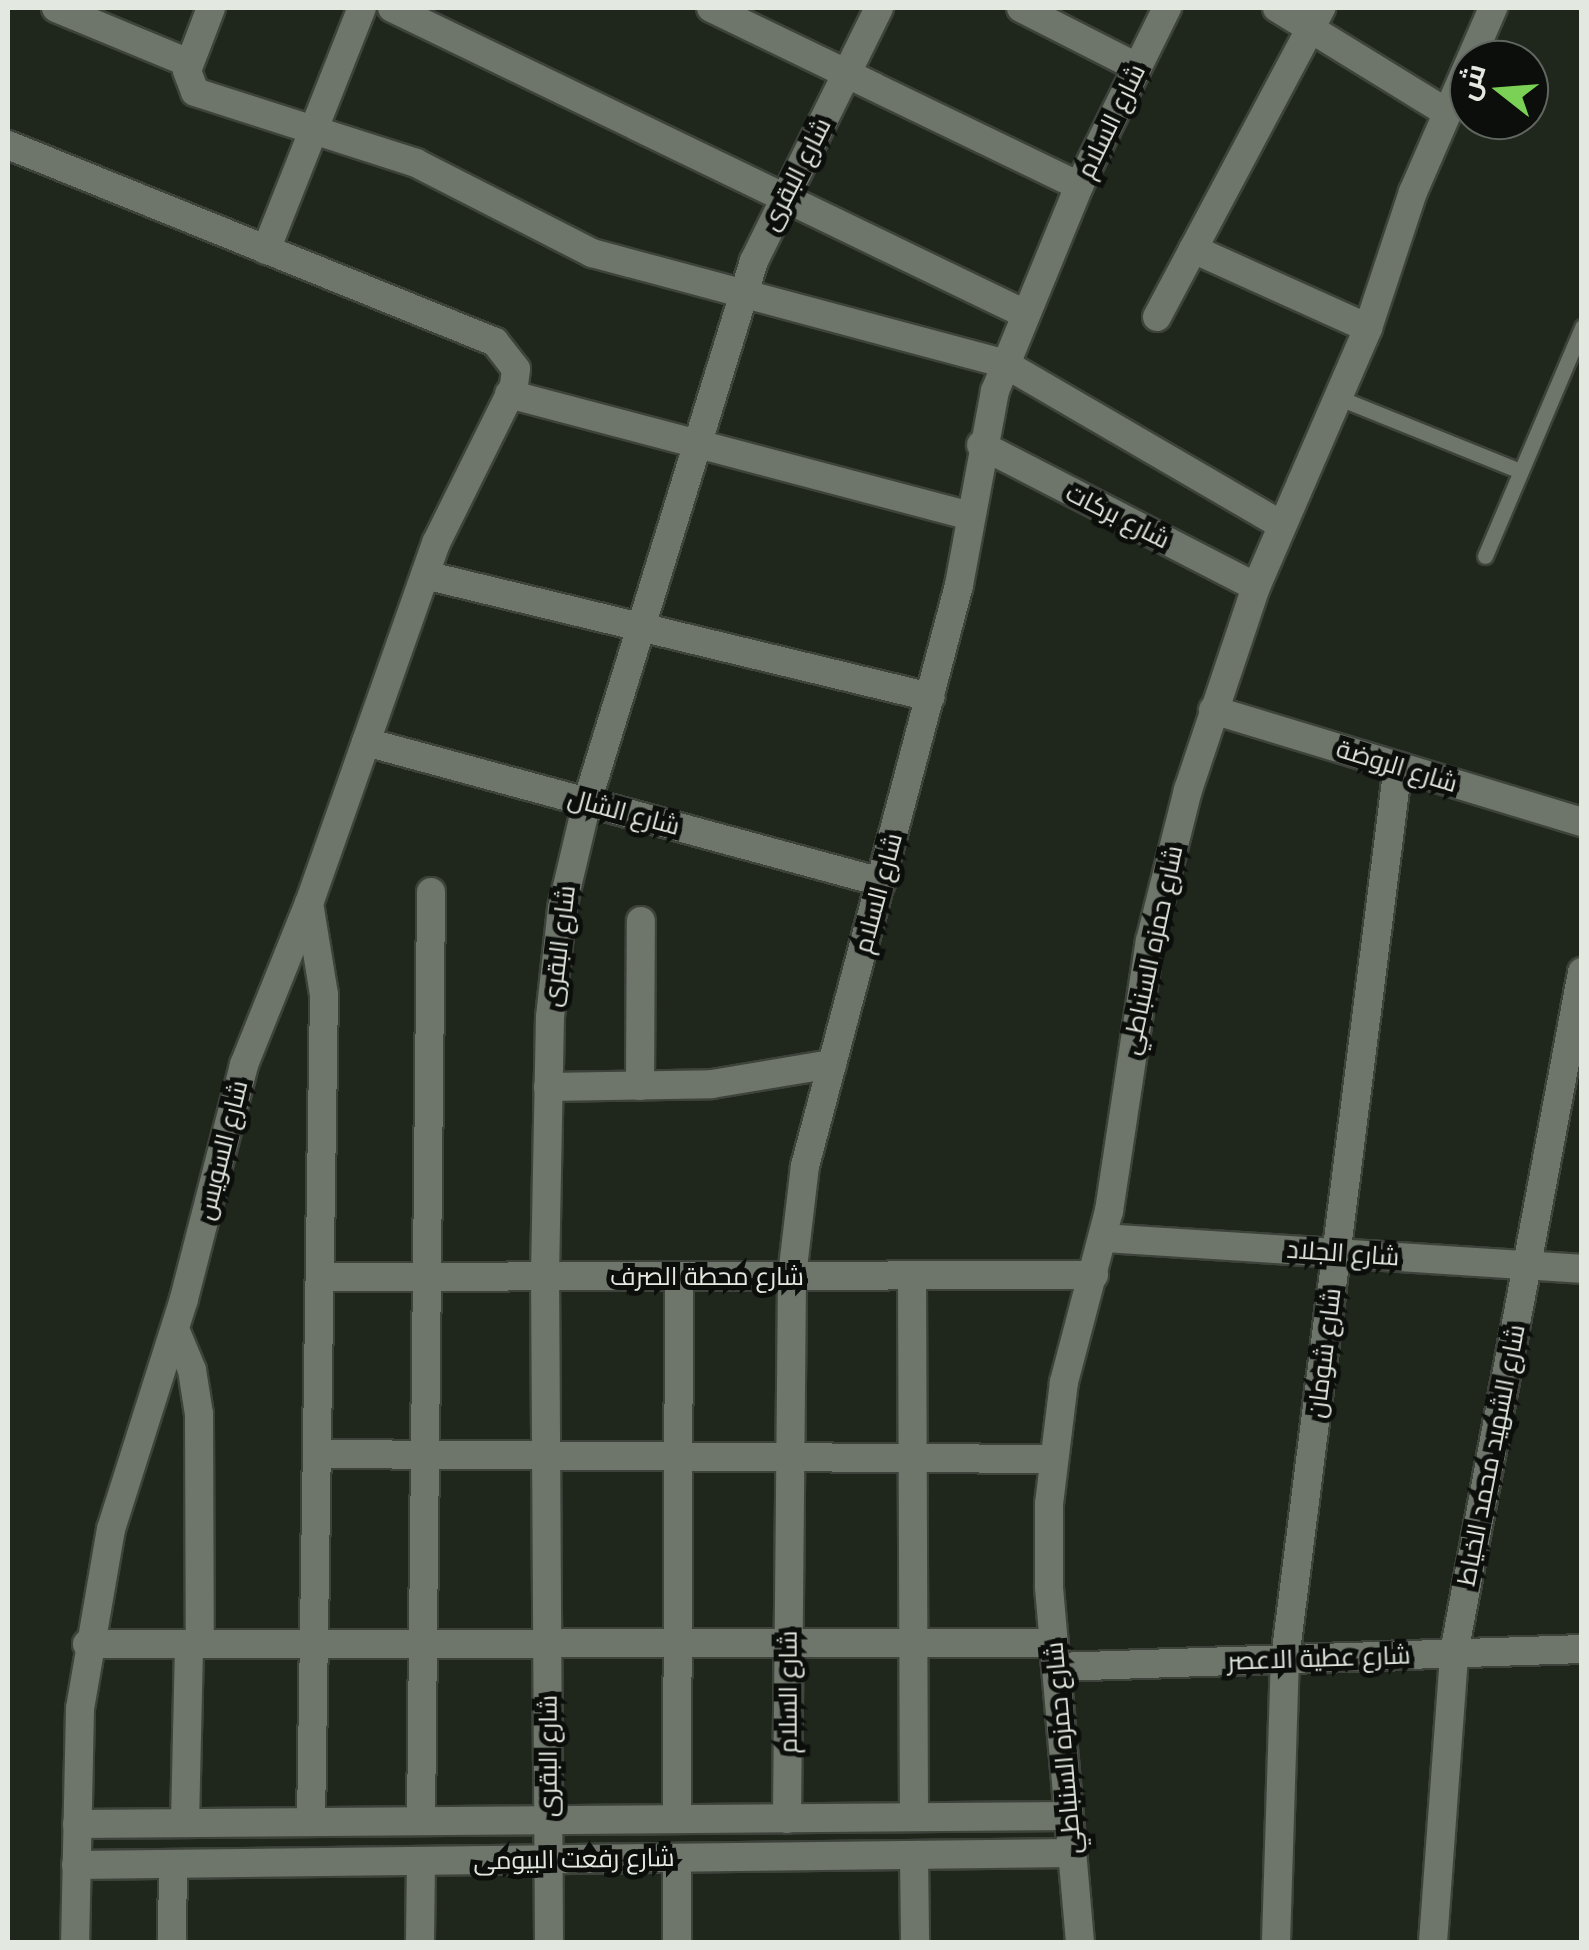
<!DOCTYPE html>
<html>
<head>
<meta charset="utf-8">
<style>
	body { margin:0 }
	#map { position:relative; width:1589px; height:1950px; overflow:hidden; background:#1f261c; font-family:Helvetica,Cairo,sans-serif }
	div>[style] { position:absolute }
	.roads { filter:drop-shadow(2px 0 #3d433b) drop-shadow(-2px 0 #3d433b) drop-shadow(0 2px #3d433b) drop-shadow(0 -2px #3d433b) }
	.service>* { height:15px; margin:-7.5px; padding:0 7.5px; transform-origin:7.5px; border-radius:7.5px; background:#6e766b }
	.minor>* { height:28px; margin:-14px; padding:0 14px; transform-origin:14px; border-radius:14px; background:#6e766b }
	span { translate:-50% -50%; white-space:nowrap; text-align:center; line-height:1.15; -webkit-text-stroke:10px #0b0e0a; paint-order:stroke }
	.street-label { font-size:25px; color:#e3e8e1 }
	.frame { position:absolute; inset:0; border:10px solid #e3e8e1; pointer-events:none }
	.north { position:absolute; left:1449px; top:40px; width:100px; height:100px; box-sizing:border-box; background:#0b0e0a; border:2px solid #616560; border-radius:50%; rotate:287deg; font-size:28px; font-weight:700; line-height:40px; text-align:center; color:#e3e8e1 }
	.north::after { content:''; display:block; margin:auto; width:35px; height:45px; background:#7ad156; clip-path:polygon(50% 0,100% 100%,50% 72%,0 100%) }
</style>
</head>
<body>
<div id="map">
	<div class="roads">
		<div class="service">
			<i style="left:1337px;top:397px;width:197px;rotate:22deg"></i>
			<i style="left:1485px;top:556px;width:249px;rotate:-67deg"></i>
		</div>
		<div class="minor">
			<i style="left:56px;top:8px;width:144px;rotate:22.5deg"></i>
			<i style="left:211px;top:8px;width:67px;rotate:110.9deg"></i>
			<i style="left:187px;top:71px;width:22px;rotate:69deg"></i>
			<i style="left:195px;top:92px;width:232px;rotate:17.8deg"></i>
			<i style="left:416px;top:163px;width:198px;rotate:27.1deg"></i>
			<i style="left:592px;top:253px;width:428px;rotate:15deg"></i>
			<i style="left:1005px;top:364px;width:318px;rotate:30.2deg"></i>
			<i style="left:392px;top:8px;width:703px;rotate:25.8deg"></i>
			<i style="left:711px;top:8px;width:409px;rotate:25.8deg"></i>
			<i style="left:1021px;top:8px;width:130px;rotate:27deg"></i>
			<i style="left:1277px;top:8px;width:198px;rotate:31.6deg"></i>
			<i style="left:8px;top:145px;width:525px;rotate:22.02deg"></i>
			<i style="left:495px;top:342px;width:34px;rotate:52deg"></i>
			<i style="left:516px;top:369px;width:17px;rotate:97deg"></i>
			<i style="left:514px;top:386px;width:175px;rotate:116.4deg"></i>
			<i style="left:436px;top:543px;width:382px;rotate:109.4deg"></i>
			<i style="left:309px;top:903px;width:175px;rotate:111.9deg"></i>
			<i style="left:244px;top:1065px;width:242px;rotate:104.4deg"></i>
			<i style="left:184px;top:1299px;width:241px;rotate:107.6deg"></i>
			<i style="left:111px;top:1529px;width:182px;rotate:99.8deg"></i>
			<i style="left:80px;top:1708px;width:234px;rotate:91.2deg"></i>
			<i style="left:1193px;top:249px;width:192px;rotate:24.3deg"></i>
			<i style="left:266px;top:250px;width:260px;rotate:-68.4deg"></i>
			<i style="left:1157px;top:317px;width:350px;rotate:-62deg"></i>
			<i style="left:509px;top:394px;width:477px;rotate:14.8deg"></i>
			<i style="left:981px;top:445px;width:309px;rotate:27.3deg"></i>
			<i style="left:425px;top:575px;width:520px;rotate:13.58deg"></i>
			<i style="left:1213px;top:710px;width:386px;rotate:16.9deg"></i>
			<i style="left:366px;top:742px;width:534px;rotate:15.21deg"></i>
			<i style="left:309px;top:903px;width:93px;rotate:80.7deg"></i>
			<i style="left:324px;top:995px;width:827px;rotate:90.9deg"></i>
			<i style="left:640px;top:1086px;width:165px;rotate:-89.7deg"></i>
			<i style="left:548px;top:1087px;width:164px;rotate:-1deg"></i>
			<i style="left:712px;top:1084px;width:122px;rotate:-9.5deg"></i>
			<i style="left:1104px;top:1238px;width:479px;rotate:3.7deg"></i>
			<i style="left:912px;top:1275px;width:542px;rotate:89.79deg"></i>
			<i style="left:320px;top:1277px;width:774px;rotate:-0.15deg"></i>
			<i style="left:175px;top:1329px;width:44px;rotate:67.5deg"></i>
			<i style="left:192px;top:1370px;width:45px;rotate:81deg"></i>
			<i style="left:199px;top:1414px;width:230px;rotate:89.8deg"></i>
			<i style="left:317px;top:1454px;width:735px;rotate:0.39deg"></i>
			<i style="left:87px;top:1644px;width:967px;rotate:-0.06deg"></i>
			<i style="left:1057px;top:1667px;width:525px;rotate:-1.96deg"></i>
			<i style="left:677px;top:1819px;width:543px;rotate:-89.79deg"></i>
			<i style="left:787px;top:1819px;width:543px;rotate:-89.47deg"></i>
			<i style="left:792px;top:1276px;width:111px;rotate:-83.3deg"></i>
			<i style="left:805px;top:1166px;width:601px;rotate:-75.15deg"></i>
			<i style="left:959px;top:585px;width:197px;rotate:-79.5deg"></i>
			<i style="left:995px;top:391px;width:222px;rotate:-67.7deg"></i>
			<i style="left:1079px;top:186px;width:199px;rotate:-63.7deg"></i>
			<i style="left:421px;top:1821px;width:929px;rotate:-89.38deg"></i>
			<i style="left:185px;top:1823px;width:179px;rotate:-88.7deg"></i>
			<i style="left:77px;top:1824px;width:992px;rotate:-0.46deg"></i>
			<i style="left:914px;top:1855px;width:87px;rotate:89.3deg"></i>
			<i style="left:76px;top:1865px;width:996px;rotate:-0.69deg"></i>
			<i style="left:172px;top:1942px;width:78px;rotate:-89.3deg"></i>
			<i style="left:420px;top:1942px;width:81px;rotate:-89.3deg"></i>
			<i style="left:549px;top:1942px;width:666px;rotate:-90.34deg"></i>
			<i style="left:545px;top:1276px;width:259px;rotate:-88.9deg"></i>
			<i style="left:550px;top:1017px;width:110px;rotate:-83.7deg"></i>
			<i style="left:562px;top:908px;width:109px;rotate:-76.7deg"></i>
			<i style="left:587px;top:802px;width:566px;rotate:-72.85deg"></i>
			<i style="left:754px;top:261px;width:282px;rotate:-63.7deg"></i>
			<i style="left:677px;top:1942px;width:84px;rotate:-90deg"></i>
			<i style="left:1080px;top:1942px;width:357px;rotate:-95deg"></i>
			<i style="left:1049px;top:1586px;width:82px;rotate:-90deg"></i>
			<i style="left:1049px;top:1504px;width:123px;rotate:-83deg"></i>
			<i style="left:1064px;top:1382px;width:177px;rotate:-75.3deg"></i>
			<i style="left:1109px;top:1211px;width:273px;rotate:-81.4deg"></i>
			<i style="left:1150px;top:941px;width:156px;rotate:-75.9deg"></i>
			<i style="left:1188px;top:790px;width:214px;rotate:-71.5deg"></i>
			<i style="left:1256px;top:587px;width:282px;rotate:-66.6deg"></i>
			<i style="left:1368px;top:328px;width:143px;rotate:-71.7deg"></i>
			<i style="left:1413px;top:192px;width:201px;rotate:-66.5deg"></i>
			<i style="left:1276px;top:1942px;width:283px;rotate:-88.2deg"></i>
			<i style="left:1285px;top:1659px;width:900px;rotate:-82.79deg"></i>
			<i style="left:1433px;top:1942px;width:290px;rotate:-85.8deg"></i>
			<i style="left:1454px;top:1653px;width:693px;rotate:-79.35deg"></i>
		</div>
	</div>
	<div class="street-label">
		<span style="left:1111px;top:121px;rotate:-64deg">شارع السلام</span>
		<span style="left:796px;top:174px;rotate:-63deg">شارع البقرى</span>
		<span style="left:1118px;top:516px;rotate:27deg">شارع بركات</span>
		<span style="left:1397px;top:766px;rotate:17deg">شارع الروضة</span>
		<span style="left:624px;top:812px;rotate:15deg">شارع الشال</span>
		<span style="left:878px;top:893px;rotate:-75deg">شارع السلام</span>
		<span style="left:559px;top:946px;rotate:-83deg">شارع البقرى</span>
		<span style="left:1152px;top:950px;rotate:-78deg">شارع حمزه السنباطي</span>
		<span style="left:222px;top:1150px;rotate:-76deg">شارع السويس</span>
		<span style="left:1343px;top:1253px;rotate:4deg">شارع الجلاد</span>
		<span style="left:707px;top:1276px">شارع محطة الصرف</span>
		<span style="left:1324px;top:1353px;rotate:-83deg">شارع شومان</span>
		<span style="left:1491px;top:1455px;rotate:-79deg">شارع الشهيد محمد الخياط</span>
		<span style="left:1319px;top:1658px;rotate:-2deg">شارع عطية الاعصر</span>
		<span style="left:788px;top:1692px;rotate:-90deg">شارع السلام</span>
		<span style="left:1063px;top:1748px;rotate:-95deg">شارع حمزه السنباطي</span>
		<span style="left:548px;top:1756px;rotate:-90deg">شارع البقرى</span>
		<span style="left:574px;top:1859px;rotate:-1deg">شارع رفعت البيومى</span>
	</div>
	<div class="frame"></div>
	<div class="north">ش</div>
</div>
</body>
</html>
